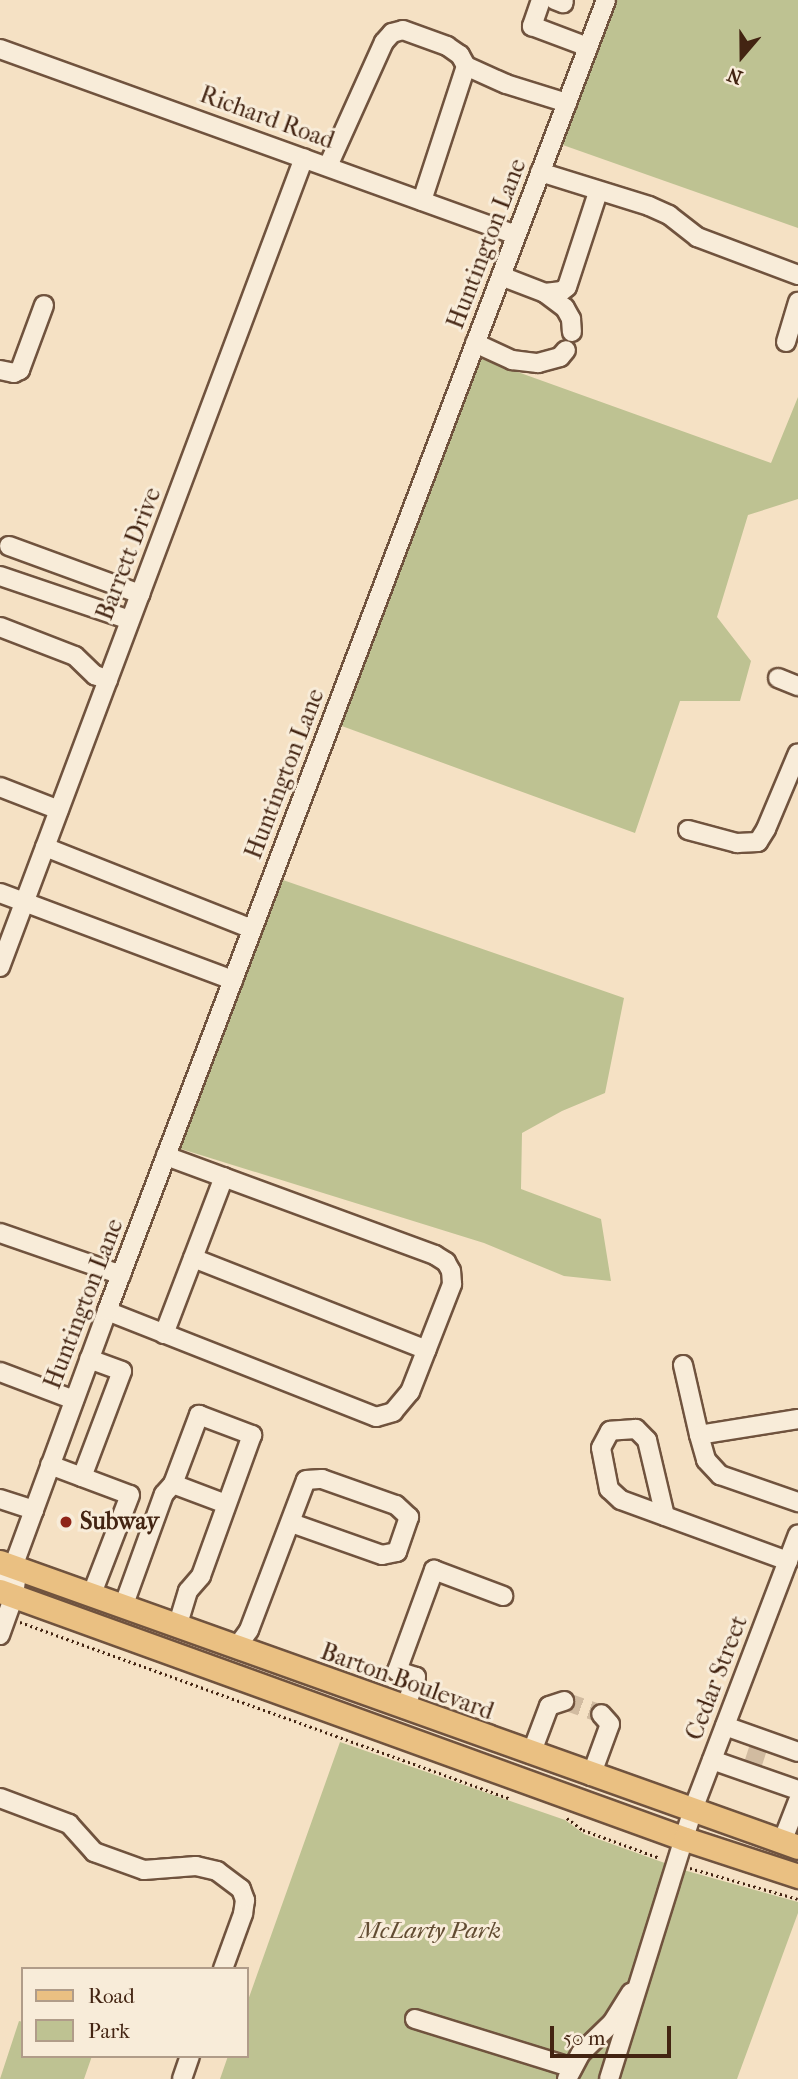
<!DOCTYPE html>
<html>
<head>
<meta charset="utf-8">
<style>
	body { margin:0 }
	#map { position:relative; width:798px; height:2079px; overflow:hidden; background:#f5e1c4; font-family:"IM FELL French Canon",serif }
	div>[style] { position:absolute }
	.green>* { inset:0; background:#bec292 }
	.minor-tunnel>* { height:18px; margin-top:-9px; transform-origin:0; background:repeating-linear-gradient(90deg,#d1bba0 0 18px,transparent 0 27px) }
	.path>* { height:2.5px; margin-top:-1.25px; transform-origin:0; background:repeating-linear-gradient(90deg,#432412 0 2px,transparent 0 5.5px) }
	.roads { filter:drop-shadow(2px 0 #70533e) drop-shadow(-2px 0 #70533e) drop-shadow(0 2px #70533e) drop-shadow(0 -2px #70533e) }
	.minor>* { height:18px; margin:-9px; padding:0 9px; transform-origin:9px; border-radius:9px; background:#f8ecd9 }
	.major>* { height:23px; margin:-11.5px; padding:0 11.5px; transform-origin:11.5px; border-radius:11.5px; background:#eac082 }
	.dots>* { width:19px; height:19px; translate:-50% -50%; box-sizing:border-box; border:4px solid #f8ecd9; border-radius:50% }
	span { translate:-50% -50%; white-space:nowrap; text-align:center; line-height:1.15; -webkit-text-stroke:6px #f8ecd9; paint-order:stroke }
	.street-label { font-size:24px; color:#432412 }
	.poi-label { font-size:24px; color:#432412; font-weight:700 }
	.left { translate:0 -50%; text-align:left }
	.park-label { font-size:24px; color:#624c32; font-style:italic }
	.legend { position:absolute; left:21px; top:1967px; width:228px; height:91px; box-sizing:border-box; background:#f8ecd9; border:2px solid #b09c89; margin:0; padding:9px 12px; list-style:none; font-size:21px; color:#432412 }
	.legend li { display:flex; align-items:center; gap:14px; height:35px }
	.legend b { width:35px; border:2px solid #b09c89 }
	.north { position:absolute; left:707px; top:21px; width:70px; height:70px; -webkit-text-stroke:5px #f8ecd9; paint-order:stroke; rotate:200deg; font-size:19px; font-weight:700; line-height:28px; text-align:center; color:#432412 }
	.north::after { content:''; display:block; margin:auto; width:24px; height:32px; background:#432412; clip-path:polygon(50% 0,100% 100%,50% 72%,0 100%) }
	.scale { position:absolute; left:550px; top:2026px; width:121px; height:32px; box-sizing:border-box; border:4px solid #432412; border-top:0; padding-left:9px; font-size:21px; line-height:24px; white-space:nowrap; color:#432412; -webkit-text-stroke:5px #f8ecd9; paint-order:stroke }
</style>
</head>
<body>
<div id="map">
	<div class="green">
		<i style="clip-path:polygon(615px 0,798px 0,798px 228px,560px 144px)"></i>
		<i style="clip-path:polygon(479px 358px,771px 463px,798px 397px,798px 499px,748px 515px,717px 617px,751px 661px,740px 701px,680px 701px,635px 833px,339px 725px)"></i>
		<i style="clip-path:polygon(280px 879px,624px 998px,605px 1093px,562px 1111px,522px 1133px,521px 1189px,601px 1219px,611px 1281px,564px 1276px,484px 1243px,178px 1148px)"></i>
		<i style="clip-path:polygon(340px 1742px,565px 1820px,584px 1834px,687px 1871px,798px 1902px,798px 1913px,737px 2079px,220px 2079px,228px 2056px,247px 2056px,247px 2003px)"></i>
		<i style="clip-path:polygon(19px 2021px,23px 2022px,23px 2056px,92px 2056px,84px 2079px,0 2079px)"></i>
	</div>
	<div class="minor-tunnel">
		<i style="left:564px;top:1701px;width:39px;rotate:19deg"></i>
		<i style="left:753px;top:1764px;width:16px;rotate:-72deg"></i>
	</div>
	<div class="path">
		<i style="left:20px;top:1622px;width:522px;rotate:19.82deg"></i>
		<i style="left:567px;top:1818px;width:20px;rotate:37deg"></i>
		<i style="left:583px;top:1830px;width:82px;rotate:20deg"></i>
		<i style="left:690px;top:1868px;width:112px;rotate:16deg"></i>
	</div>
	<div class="roads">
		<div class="minor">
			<i style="left:541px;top:0;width:28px;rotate:109deg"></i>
			<i style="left:532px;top:26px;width:60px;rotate:20.6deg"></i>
			<i style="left:555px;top:0;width:9px;rotate:21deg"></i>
			<i style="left:563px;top:3px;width:3px;rotate:-72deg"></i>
			<i style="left:0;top:49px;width:548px;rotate:19.82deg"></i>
			<i style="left:466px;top:66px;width:44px;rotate:24.2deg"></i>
			<i style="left:506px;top:84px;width:64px;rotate:17.3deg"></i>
			<i style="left:328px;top:166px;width:136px;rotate:-65.7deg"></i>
			<i style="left:384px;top:42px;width:12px;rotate:-48deg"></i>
			<i style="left:392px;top:33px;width:11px;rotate:-15deg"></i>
			<i style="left:403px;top:30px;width:47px;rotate:20deg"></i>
			<i style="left:447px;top:46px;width:16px;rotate:35deg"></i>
			<i style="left:460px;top:55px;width:13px;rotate:61deg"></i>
			<i style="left:466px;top:66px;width:142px;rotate:108.1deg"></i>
			<i style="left:540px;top:172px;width:114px;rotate:17.3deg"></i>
			<i style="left:649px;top:206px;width:22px;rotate:24deg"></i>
			<i style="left:669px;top:215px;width:36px;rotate:38deg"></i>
			<i style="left:697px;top:237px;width:108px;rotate:20.6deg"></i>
			<i style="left:501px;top:276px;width:47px;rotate:21.1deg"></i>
			<i style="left:545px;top:293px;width:17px;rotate:-7deg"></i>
			<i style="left:562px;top:291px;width:6px;rotate:-39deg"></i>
			<i style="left:567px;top:287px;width:100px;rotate:-71.9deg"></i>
			<i style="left:545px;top:293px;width:25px;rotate:37deg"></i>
			<i style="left:565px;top:308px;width:13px;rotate:61deg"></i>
			<i style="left:571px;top:319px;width:13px;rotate:86deg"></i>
			<i style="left:786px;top:342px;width:42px;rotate:-73.3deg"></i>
			<i style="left:475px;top:343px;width:41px;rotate:24.7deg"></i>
			<i style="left:512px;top:360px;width:26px;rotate:7deg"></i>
			<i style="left:538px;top:363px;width:23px;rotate:-15deg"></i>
			<i style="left:560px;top:357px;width:9px;rotate:-49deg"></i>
			<i style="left:0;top:370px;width:14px;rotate:12deg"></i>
			<i style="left:14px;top:373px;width:7px;rotate:-27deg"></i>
			<i style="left:20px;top:370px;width:69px;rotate:-69.7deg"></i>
			<i style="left:9px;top:546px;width:140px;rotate:20.1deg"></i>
			<i style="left:0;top:576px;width:137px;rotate:18.7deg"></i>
			<i style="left:0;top:627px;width:80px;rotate:21.1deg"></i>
			<i style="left:75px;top:656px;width:28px;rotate:44deg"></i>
			<i style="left:95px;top:675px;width:14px;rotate:21deg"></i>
			<i style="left:778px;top:678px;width:22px;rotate:22deg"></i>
			<i style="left:0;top:787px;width:63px;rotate:21.3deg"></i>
			<i style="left:688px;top:830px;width:51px;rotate:14.9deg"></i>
			<i style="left:737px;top:843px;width:21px;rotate:-3deg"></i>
			<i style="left:758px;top:842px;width:15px;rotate:-58deg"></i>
			<i style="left:766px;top:829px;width:82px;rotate:-67.2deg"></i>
			<i style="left:45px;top:847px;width:223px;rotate:21.6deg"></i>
			<i style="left:0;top:893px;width:249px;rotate:20.5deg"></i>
			<i style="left:0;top:967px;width:864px;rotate:-69.41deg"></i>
			<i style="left:0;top:1233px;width:128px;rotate:19.1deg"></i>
			<i style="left:193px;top:1258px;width:251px;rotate:21.5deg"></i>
			<i style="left:107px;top:1311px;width:289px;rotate:21.5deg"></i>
			<i style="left:376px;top:1417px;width:18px;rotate:-16deg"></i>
			<i style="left:393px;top:1412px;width:26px;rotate:-50deg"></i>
			<i style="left:410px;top:1392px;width:116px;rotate:-68.7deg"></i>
			<i style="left:452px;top:1284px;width:13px;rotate:-94deg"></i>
			<i style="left:451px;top:1271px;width:10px;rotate:-119deg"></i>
			<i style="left:446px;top:1262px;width:13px;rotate:-148deg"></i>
			<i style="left:435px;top:1255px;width:287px;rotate:-159.8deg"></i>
			<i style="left:164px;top:1334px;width:168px;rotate:-69.1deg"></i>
			<i style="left:683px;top:1365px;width:72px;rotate:77.1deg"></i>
			<i style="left:0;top:1372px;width:79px;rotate:20.7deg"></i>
			<i style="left:798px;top:1419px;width:100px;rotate:170.8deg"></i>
			<i style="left:699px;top:1435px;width:26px;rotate:74deg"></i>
			<i style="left:706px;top:1460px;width:21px;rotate:47deg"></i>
			<i style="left:720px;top:1475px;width:83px;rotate:19.1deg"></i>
			<i style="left:50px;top:1465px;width:85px;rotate:20.6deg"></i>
			<i style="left:130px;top:1495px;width:108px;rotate:111.1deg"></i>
			<i style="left:82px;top:1477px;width:113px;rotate:-69.3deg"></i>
			<i style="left:122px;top:1371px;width:35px;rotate:-160deg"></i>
			<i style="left:173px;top:1484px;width:57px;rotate:20.7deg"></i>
			<i style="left:0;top:1499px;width:36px;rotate:18deg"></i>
			<i style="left:665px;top:1516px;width:78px;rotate:-103.3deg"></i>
			<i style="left:647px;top:1440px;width:16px;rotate:-135deg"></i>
			<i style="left:636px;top:1429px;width:26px;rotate:176deg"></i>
			<i style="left:610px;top:1431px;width:19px;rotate:118deg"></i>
			<i style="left:601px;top:1448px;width:42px;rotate:79deg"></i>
			<i style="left:609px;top:1489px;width:16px;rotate:43deg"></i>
			<i style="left:621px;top:1500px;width:178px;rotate:20.1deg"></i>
			<i style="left:0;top:1589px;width:26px;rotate:-59deg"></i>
			<i style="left:13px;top:1567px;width:273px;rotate:-69.8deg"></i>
			<i style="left:107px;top:1311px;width:1403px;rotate:-69.16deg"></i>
			<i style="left:123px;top:1607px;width:120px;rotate:-70.1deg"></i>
			<i style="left:164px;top:1494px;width:13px;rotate:-48deg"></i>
			<i style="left:173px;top:1484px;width:74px;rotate:-69.4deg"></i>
			<i style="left:199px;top:1415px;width:57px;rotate:20.7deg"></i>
			<i style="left:252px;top:1435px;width:150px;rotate:109.9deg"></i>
			<i style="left:201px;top:1576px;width:20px;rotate:131deg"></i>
			<i style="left:188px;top:1591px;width:38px;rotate:107deg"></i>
			<i style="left:0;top:1635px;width:41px;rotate:-70.3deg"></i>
			<i style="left:14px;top:1596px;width:16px;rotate:-83deg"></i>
			<i style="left:16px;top:1580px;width:13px;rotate:-103deg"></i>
			<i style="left:236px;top:1648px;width:22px;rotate:-54deg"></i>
			<i style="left:249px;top:1630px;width:160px;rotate:-69.2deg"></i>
			<i style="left:306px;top:1480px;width:16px;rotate:-4deg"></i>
			<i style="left:322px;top:1479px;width:78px;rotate:19.4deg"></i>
			<i style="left:396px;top:1505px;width:18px;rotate:43deg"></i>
			<i style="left:409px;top:1517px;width:37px;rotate:109deg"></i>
			<i style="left:397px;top:1552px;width:15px;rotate:169deg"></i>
			<i style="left:382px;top:1555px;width:96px;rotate:-160.6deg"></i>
			<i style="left:405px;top:1709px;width:34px;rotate:-71deg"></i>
			<i style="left:416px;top:1677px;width:20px;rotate:-162deg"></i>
			<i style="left:397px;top:1671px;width:108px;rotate:-69.9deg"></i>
			<i style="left:434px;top:1570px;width:74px;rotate:20.6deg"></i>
			<i style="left:725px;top:1726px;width:77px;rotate:19.6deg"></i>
			<i style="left:531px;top:1754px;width:51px;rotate:-69.4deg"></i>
			<i style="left:549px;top:1706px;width:16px;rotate:-18deg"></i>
			<i style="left:712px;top:1760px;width:91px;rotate:19.2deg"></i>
			<i style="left:591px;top:1776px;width:55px;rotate:-69.9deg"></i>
			<i style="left:610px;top:1724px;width:13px;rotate:-132deg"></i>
			<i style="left:0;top:1798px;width:74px;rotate:20.6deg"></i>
			<i style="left:69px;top:1824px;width:38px;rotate:48deg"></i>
			<i style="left:94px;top:1852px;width:53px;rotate:19.8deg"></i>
			<i style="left:144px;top:1870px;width:52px;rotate:-4.4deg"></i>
			<i style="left:196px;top:1866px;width:22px;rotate:13deg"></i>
			<i style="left:217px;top:1871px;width:30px;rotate:37deg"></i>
			<i style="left:241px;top:1889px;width:12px;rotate:70deg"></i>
			<i style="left:245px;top:1900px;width:14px;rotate:98deg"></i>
			<i style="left:243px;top:1914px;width:59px;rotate:110deg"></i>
			<i style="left:782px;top:1842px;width:44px;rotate:-68.7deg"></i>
			<i style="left:415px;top:2019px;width:165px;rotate:17.2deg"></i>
			<i style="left:182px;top:2079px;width:24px;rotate:-71deg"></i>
			<i style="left:567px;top:2079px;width:30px;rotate:-62deg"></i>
			<i style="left:581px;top:2053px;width:43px;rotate:-44.1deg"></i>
			<i style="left:612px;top:2023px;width:36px;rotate:-58deg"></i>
			<i style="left:609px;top:2079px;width:280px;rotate:-72.7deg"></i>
			<i style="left:692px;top:1812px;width:297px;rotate:-69.1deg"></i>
		</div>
		<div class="major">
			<i style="left:0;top:1562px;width:847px;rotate:19.65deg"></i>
			<i style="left:0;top:1591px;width:729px;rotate:19.9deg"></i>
			<i style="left:685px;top:1839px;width:119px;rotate:18.1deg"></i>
		</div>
	</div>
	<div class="dots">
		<i style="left:66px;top:1522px;background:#8f2418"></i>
	</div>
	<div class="street-label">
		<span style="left:267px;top:118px;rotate:20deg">Richard Road</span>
		<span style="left:487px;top:244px;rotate:-69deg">Huntington Lane</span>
		<span style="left:129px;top:554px;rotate:-69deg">Barrett Drive</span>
		<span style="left:285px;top:774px;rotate:-69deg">Huntington Lane</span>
		<span style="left:84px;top:1304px;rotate:-69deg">Huntington Lane</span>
		<span style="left:717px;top:1678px;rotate:-69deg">Cedar Street</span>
		<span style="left:407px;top:1682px;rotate:20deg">Barton Boulevard</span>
	</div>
	<div class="poi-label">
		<span class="left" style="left:80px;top:1522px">Subway</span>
	</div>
	<div class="park-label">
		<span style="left:430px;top:1931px">McLarty Park</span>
	</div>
	<ul class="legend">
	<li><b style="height:9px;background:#eac082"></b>Road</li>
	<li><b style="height:19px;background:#bec292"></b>Park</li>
	</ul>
	<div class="north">N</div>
	<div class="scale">50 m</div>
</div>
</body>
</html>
